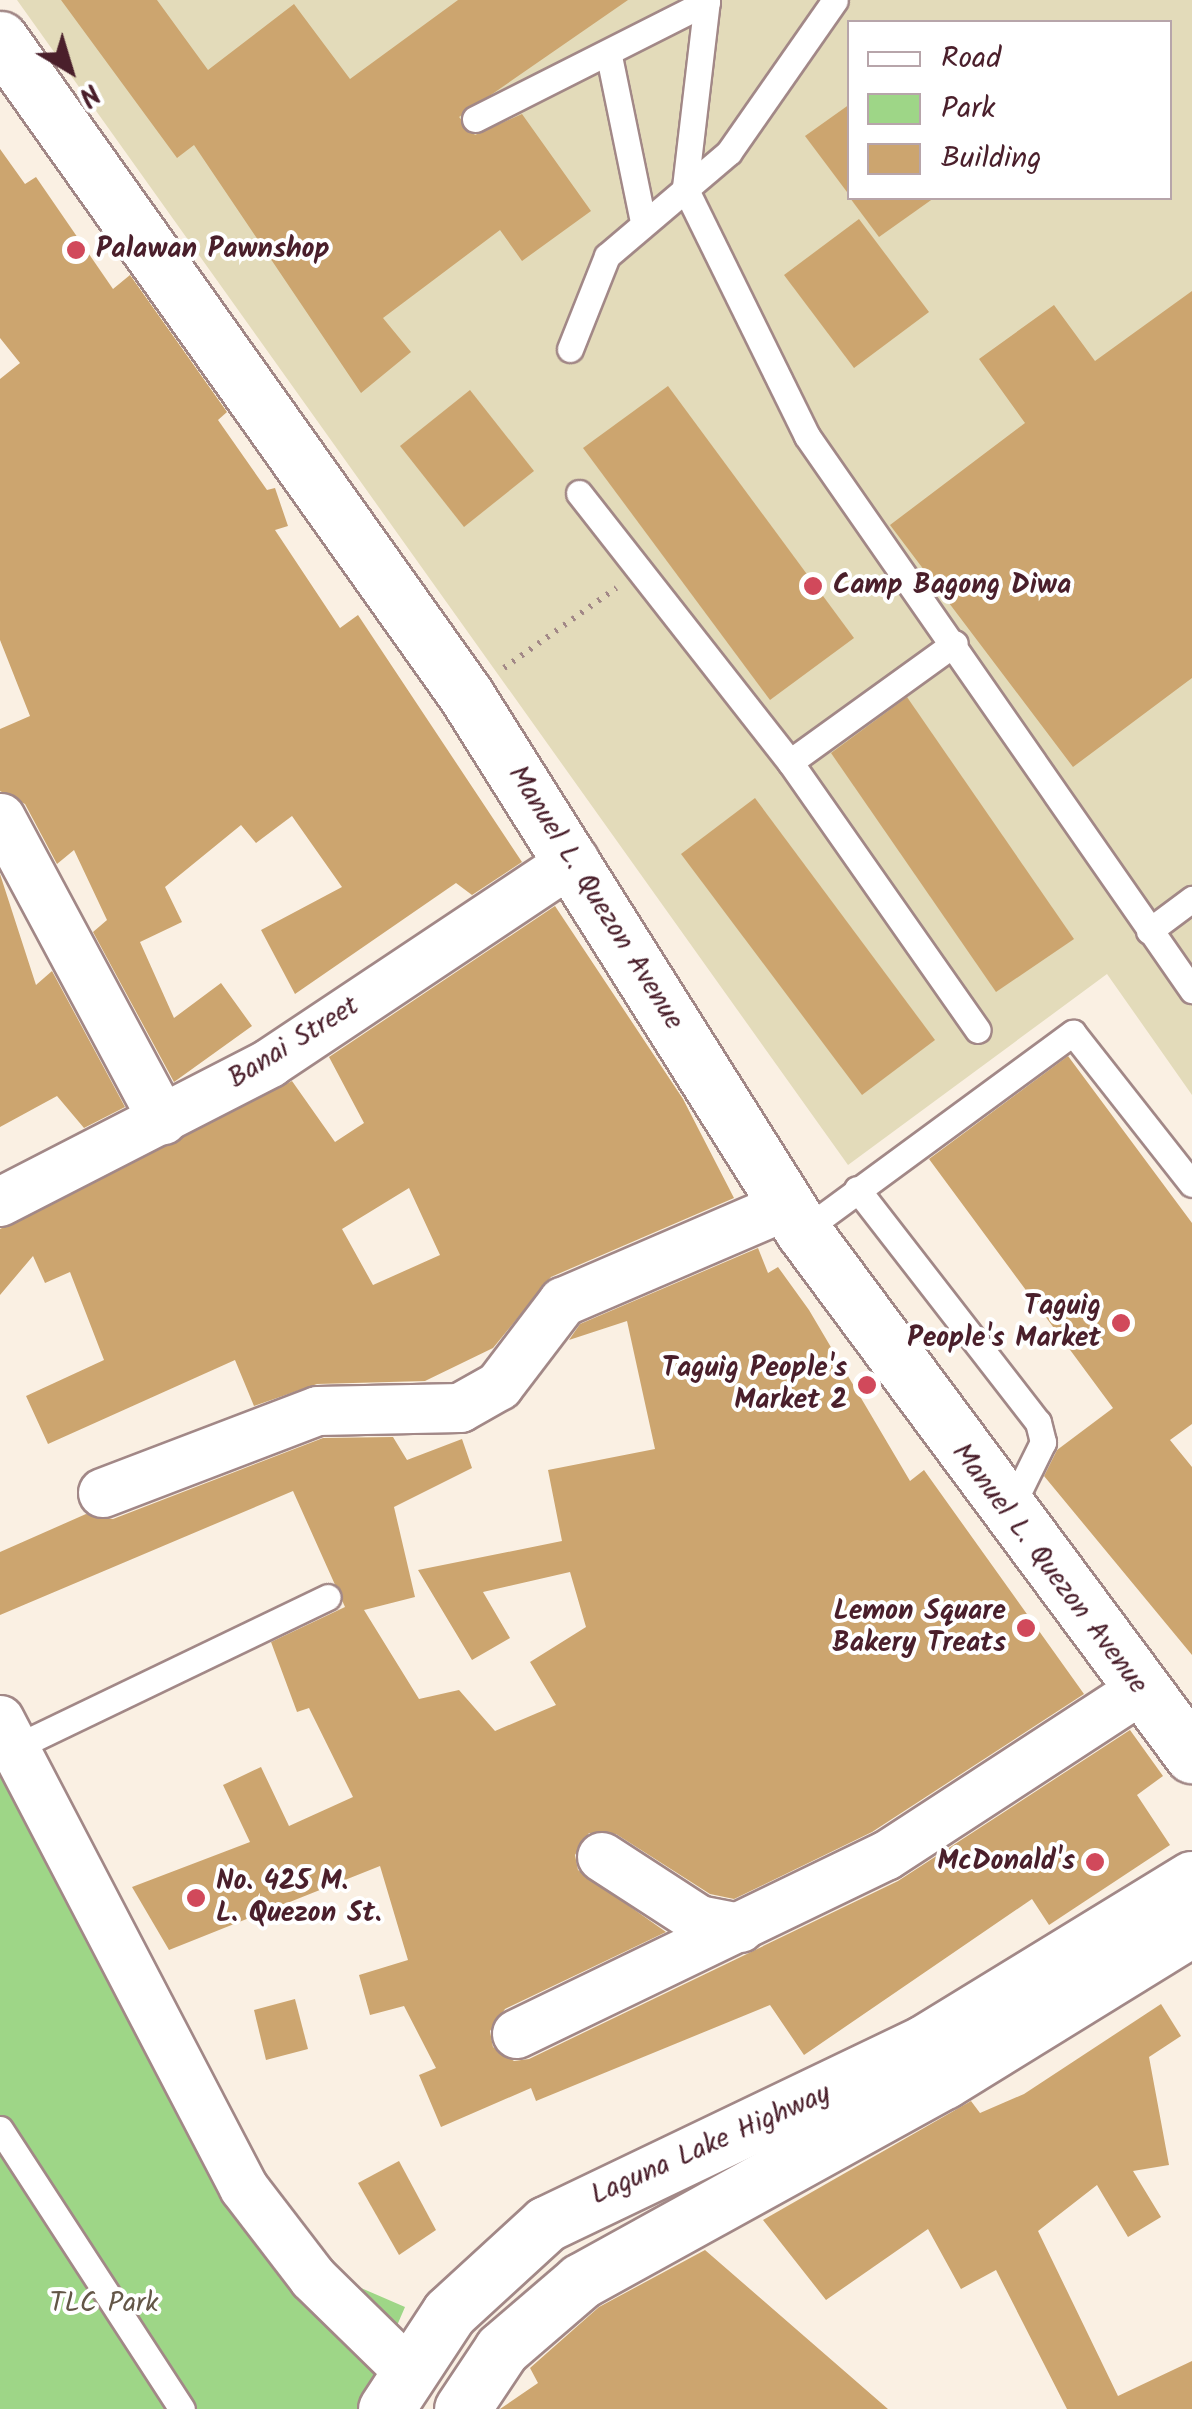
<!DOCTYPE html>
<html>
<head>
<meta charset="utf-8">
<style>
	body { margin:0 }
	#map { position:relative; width:1192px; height:2409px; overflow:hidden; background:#faf0e3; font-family:Kalam,sans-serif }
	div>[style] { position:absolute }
	.built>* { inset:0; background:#e3dbba }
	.green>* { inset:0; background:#9ed687 }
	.building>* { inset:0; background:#cca56f }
	.path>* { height:6px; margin-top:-3px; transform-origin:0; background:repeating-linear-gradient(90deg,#a28887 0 2.5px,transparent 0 10.5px) }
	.roads { filter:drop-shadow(2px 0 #a28887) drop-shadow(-2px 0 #a28887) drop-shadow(0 2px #a28887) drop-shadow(0 -2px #a28887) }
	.service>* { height:25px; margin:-12.5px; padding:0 12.5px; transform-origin:12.5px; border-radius:12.5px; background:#fff }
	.minor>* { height:48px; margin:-24px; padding:0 24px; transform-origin:24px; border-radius:24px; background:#fff }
	.secondary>* { height:55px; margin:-27.5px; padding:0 27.5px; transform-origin:27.5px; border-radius:27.5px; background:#fff }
	.primary>* { height:55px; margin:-27.5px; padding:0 27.5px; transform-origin:27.5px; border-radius:27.5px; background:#fff }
	.dots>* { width:28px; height:28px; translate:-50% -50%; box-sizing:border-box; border:5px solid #fff; border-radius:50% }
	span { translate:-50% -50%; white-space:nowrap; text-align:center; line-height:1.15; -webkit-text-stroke:8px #fff; paint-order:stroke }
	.poi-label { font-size:28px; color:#4a1f2b; font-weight:700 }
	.left { translate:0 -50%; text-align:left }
	.right { translate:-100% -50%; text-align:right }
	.street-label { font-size:28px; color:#4a1f2b }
	.park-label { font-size:28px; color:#635647 }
	.legend { position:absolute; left:847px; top:20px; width:325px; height:180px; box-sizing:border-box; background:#fff; border:2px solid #b7a5aa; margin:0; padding:12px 18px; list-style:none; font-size:30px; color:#4a1f2b }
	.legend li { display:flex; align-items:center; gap:20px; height:50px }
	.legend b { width:50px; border:2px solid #b7a5aa }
	.north { position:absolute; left:20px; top:20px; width:100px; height:100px; -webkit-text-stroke:8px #fff; paint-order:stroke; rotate:142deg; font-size:28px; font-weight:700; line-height:40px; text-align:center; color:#4a1f2b }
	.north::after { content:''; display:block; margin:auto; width:35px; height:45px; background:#4a1f2b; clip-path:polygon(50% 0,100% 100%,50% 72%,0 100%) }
</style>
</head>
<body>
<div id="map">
	<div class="built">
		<i style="clip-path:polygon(evenodd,17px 0,1192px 0,1192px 1095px,1107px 974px,848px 1165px,17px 0,850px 22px,1170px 22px,1170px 198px,850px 198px,850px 22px)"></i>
	</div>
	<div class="green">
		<i style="clip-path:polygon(0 1735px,257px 2243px,405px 2307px,361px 2409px,0 2409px)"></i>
	</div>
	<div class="building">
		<i style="clip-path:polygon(61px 0,157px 0,208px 70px,294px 4px,350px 79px,458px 0,628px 0,459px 117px,475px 135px,522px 114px,591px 211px,522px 261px,500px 230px,383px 318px,411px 352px,361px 393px,194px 145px,177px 158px)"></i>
		<i style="clip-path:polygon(850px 104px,850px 196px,805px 136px)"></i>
		<i style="clip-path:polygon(0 149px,25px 184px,36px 177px,113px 289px,130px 275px,227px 412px,218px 420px,267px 490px,275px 488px,288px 526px,275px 530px,340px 628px,358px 615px,522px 862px,472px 895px,456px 883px,295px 994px,261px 930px,342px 887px,292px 816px,256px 843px,241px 825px,165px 887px,182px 922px,140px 942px,174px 1018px,221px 983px,252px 1026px,174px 1082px,93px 932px,107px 920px,74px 850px,57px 864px,25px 804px,0 791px,0 729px,30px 716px,0 640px,0 379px,20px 363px,0 338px)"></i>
		<i style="clip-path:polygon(850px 198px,934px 198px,879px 237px)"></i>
		<i style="clip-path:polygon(859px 219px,929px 312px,854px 368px,784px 275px)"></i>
		<i style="clip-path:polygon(1192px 291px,1192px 678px,1073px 767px,890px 525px,1025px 423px,979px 359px,1054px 305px,1095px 361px)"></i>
		<i style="clip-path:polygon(668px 386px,854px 638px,770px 700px,583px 448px)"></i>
		<i style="clip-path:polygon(470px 390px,534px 471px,464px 527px,400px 446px)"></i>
		<i style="clip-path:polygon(907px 697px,1074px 939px,996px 992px,831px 753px)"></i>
		<i style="clip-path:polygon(755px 798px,935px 1040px,862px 1095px,681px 854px)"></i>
		<i style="clip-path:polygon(0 874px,36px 985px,52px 971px,125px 1107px,84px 1128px,57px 1096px,0 1127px)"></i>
		<i style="clip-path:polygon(evenodd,555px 906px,683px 1099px,734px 1198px,551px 1277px,493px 1348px,425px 1381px,317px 1384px,254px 1406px,235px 1360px,48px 1444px,26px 1396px,104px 1360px,70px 1272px,45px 1283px,33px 1256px,0 1295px,0 1229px,292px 1081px,335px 1142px,364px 1123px,329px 1057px,555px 906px,409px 1188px,440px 1255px,373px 1285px,342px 1229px,409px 1188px)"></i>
		<i style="clip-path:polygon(1068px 1056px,1192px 1223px,1192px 1424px,1170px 1440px,1192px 1467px,1192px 1655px,1044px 1476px,1057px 1450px,1113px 1408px,929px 1159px)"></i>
		<i style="clip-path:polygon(758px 1248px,768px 1273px,778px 1267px,809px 1310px,910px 1481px,924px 1470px,1084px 1694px,872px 1832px,734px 1899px,710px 1894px,616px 1834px,589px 1833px,575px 1855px,578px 1870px,666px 1932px,505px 2009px,490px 2031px,493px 2047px,514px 2061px,529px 2059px,898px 1881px,1130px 1730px,1163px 1776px,1137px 1795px,1170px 1845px,1049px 1925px,1032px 1899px,804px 2055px,770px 2005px,536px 2101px,531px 2088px,441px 2127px,419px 2075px,436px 2068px,404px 2006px,370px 2015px,359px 1975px,408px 1960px,380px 1866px,169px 1950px,132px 1887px,250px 1842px,223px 1785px,261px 1767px,289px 1826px,353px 1797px,309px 1708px,297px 1712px,271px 1642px,345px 1607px,293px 1491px,0 1615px,0 1552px,86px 1514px,113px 1519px,323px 1438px,393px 1437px,407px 1460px,462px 1439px,472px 1468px,394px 1507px,415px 1597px,364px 1610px,419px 1699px,459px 1690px,495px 1731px,556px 1705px,530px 1662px,586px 1627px,570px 1572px,483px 1592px,510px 1638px,472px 1660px,418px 1570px,562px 1541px,548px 1470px,655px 1449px,627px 1321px,569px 1340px,580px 1324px)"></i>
		<i style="clip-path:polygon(295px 1999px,308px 2049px,266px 2060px,254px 2010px)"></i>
		<i style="clip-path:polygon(1161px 2004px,1181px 2036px,1149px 2057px,1169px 2165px,1133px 2171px,1161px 2217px,1128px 2237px,1097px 2185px,1038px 2231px,1118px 2396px,1192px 2361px,1192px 2409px,1067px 2409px,996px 2270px,961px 2289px,928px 2229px,826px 2300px,763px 2220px,971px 2101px,980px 2113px,1024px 2094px)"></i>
		<i style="clip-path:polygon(399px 2161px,436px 2230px,399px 2255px,358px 2183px)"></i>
		<i style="clip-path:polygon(705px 2250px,888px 2409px,500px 2409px,538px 2383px,530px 2368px,599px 2307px)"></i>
	</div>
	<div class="path">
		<i style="left:504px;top:668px;width:138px;rotate:-35.5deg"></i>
	</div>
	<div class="roads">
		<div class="service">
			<i style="left:707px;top:0;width:189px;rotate:96.7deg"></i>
			<i style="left:685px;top:188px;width:276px;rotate:63.8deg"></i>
			<i style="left:807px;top:436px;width:675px;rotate:55.2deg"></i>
			<i style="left:609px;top:56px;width:164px;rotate:78.4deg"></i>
			<i style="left:475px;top:119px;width:260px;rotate:-26.8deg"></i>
			<i style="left:570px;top:349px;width:100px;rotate:-68.3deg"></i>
			<i style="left:607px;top:256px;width:160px;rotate:-40.4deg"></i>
			<i style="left:729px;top:152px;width:185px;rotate:-55.1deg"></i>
			<i style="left:579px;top:493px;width:342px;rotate:51.9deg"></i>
			<i style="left:790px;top:762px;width:327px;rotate:55deg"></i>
			<i style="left:790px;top:762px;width:203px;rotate:-35.8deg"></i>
			<i style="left:1149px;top:931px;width:54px;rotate:-36.7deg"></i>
			<i style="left:857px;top:1189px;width:295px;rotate:52.2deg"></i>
			<i style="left:1038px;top:1422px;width:21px;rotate:76deg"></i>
			<i style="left:1043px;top:1442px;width:79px;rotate:116.2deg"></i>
			<i style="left:803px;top:1231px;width:335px;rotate:-36.3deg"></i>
			<i style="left:1073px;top:1033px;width:192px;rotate:51.8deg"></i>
			<i style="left:14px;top:1748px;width:348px;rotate:-25.7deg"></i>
			<i style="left:0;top:2129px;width:334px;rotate:57deg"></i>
		</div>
		<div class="minor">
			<i style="left:1px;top:818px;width:343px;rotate:61.8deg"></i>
			<i style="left:0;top:1202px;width:304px;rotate:-27.2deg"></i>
			<i style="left:270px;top:1063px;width:366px;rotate:-33.7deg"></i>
			<i style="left:103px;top:1493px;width:230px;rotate:-20.9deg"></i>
			<i style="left:318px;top:1411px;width:142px;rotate:-1.2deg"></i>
			<i style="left:460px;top:1408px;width:45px;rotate:-29.4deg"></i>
			<i style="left:499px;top:1386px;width:106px;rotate:-52.7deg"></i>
			<i style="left:563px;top:1302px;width:243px;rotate:-23.3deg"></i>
			<i style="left:0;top:1720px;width:528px;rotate:62.46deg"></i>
			<i style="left:244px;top:2188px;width:113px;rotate:52.5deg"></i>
			<i style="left:313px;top:2278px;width:130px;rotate:44.4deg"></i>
			<i style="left:602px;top:1857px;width:116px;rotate:33deg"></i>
			<i style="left:699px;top:1920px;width:42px;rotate:11deg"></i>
			<i style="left:517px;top:2034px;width:410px;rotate:-25.8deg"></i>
			<i style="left:886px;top:1856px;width:304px;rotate:-33.1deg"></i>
		</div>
		<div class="secondary">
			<i style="left:0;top:39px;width:805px;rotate:54.61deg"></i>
			<i style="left:466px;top:695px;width:633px;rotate:57.84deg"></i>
			<i style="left:803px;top:1231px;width:653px;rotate:53.41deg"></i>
		</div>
		<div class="primary">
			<i style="left:386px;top:2409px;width:115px;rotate:-56.7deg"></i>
			<i style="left:449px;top:2313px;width:132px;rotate:-42.5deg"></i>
			<i style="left:546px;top:2224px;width:419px;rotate:-25.6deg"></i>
			<i style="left:924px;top:2043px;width:314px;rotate:-31.5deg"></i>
			<i style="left:462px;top:2409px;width:72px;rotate:-56.3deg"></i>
			<i style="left:502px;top:2349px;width:104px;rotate:-40.7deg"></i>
			<i style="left:581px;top:2281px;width:414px;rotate:-28.9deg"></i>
			<i style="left:944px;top:2081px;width:291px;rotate:-31.7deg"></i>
		</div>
	</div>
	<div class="dots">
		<i style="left:76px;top:250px;background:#d1495b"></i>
		<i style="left:813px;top:586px;background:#d1495b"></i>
		<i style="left:1121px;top:1323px;background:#d1495b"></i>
		<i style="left:867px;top:1385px;background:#d1495b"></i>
		<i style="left:1026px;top:1628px;background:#d1495b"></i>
		<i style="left:1095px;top:1862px;background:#d1495b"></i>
		<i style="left:196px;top:1898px;background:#d1495b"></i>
	</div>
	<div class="poi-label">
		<span class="left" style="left:96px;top:250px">Palawan Pawnshop</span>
		<span class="left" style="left:833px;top:586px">Camp Bagong Diwa</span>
		<span class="right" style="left:1101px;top:1323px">Taguig<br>People's Market</span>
		<span class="right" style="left:847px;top:1385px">Taguig People's<br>Market 2</span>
		<span class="right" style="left:1006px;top:1628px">Lemon Square<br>Bakery Treats</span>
		<span class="right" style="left:1075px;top:1862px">McDonald's</span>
		<span class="left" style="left:216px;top:1898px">No. 425 M.<br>L. Quezon St.</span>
	</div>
	<div class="street-label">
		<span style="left:595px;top:898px;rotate:58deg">Manuel L. Quezon Avenue</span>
		<span style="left:294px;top:1043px;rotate:-32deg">Banai Street</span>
		<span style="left:1049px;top:1569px;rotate:53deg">Manuel L. Quezon Avenue</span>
		<span style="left:711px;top:2145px;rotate:-24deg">Laguna Lake Highway</span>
	</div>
	<div class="park-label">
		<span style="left:104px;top:2304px">TLC Park</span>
	</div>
	<ul class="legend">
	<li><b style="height:12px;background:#fff"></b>Road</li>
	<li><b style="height:28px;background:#9ed687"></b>Park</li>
	<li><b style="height:28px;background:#cca56f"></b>Building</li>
	</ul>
	<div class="north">N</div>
</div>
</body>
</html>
